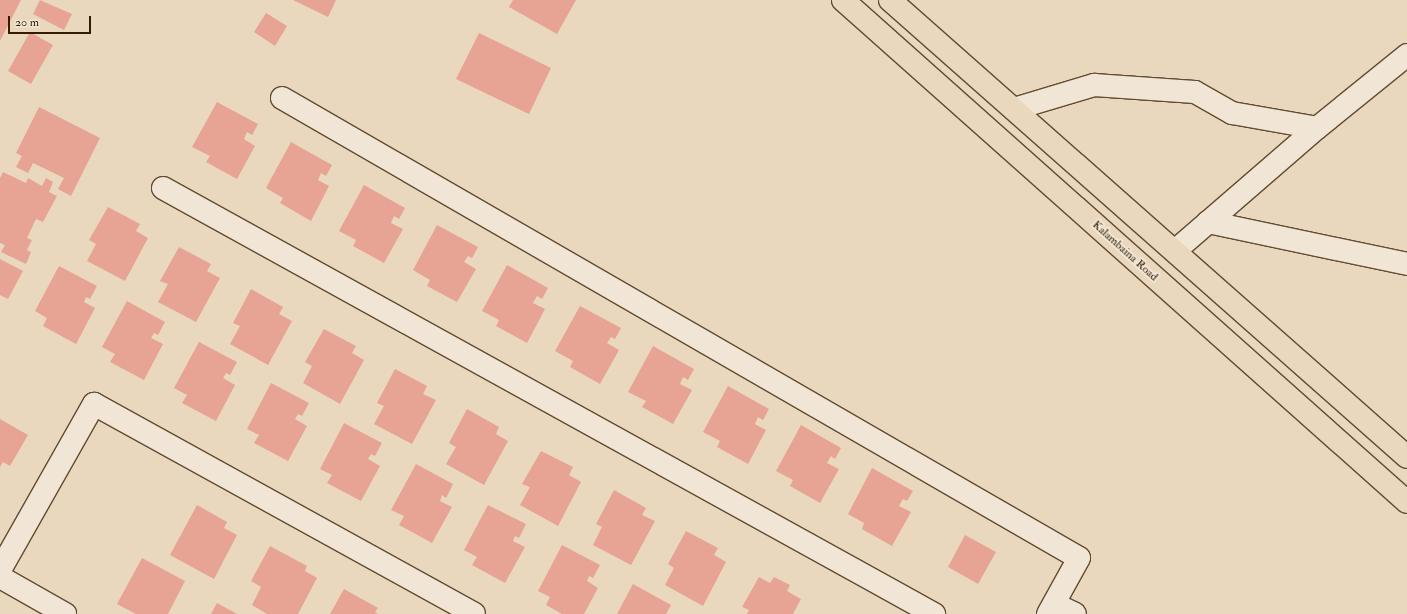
<!DOCTYPE html>
<html>
<head>
<meta charset="utf-8">
<style>
	body { margin:0 }
	#map { position:relative; width:1407px; height:614px; overflow:hidden; background:#ead8be; font-family:"IM FELL Double Pica",serif }
	div>[style] { position:absolute }
	.building>* { inset:0; background:#e7a394 }
	.roads { filter:drop-shadow(1px 0 #624b30) drop-shadow(-1px 0 #624b30) drop-shadow(0 1px #624b30) drop-shadow(0 -1px #624b30) }
	.minor>* { height:22px; margin:-11px; padding:0 11px; transform-origin:11px; border-radius:11px; background:#f1e6d5 }
	.major>* { height:22px; margin:-11px; padding:0 11px; transform-origin:11px; border-radius:11px; background:#ead8be }
	span { translate:-50% -50%; white-space:nowrap; text-align:center; line-height:1.15; -webkit-text-stroke:4px #f1e6d5; paint-order:stroke }
	.street-label { font-size:12px; color:#351c00 }
	.scale { position:absolute; left:8px; top:16px; width:83px; height:18px; box-sizing:border-box; border:2px solid #351c00; border-top:0; padding-left:5px; font-size:12px; line-height:14px; white-space:nowrap; color:#351c00; -webkit-text-stroke:3px #f1e6d5; paint-order:stroke }
</style>
</head>
<body>
<div id="map">
	<div class="building">
		<i style="clip-path:polygon(0 0,21px 0,0 41px)"></i>
		<i style="clip-path:polygon(40px 0,72px 14px,64px 30px,33px 14px)"></i>
		<i style="clip-path:polygon(293px 0,336px 0,328px 17px)"></i>
		<i style="clip-path:polygon(513px 0,576px 0,557px 34px,509px 7px)"></i>
		<i style="clip-path:polygon(266px 13px,287px 26px,275px 46px,254px 32px)"></i>
		<i style="clip-path:polygon(30px 32px,53px 45px,31px 84px,8px 71px)"></i>
		<i style="clip-path:polygon(479px 33px,551px 68px,529px 114px,456px 79px)"></i>
		<i style="clip-path:polygon(217px 102px,258px 124px,252px 135px,247px 132px,244px 139px,255px 146px,237px 179px,206px 162px,210px 156px,192px 147px)"></i>
		<i style="clip-path:polygon(39px 107px,100px 138px,71px 196px,58px 189px,64px 178px,33px 163px,28px 173px,16px 167px,22px 156px,16px 153px)"></i>
		<i style="clip-path:polygon(291px 142px,332px 165px,326px 176px,321px 173px,318px 180px,329px 186px,311px 221px,280px 203px,283px 198px,266px 188px)"></i>
		<i style="clip-path:polygon(3px 172px,26px 183px,28px 178px,42px 186px,46px 178px,53px 182px,49px 192px,57px 196px,43px 222px,36px 219px,27px 238px,32px 240px,27px 250px,31px 252px,26px 264px,1px 252px,5px 245px,0 243px,0 178px)"></i>
		<i style="clip-path:polygon(364px 185px,405px 208px,399px 219px,394px 216px,391px 223px,403px 229px,384px 263px,353px 246px,356px 240px,339px 231px)"></i>
		<i style="clip-path:polygon(108px 207px,140px 224px,136px 231px,148px 238px,125px 281px,87px 261px,96px 244px,89px 240px)"></i>
		<i style="clip-path:polygon(437px 225px,478px 247px,472px 258px,468px 256px,464px 262px,476px 269px,457px 302px,427px 286px,430px 280px,413px 270px)"></i>
		<i style="clip-path:polygon(179px 247px,211px 264px,207px 271px,220px 278px,196px 322px,158px 302px,168px 284px,160px 281px)"></i>
		<i style="clip-path:polygon(0 259px,23px 271px,8px 299px,0 295px)"></i>
		<i style="clip-path:polygon(507px 265px,548px 288px,542px 299px,537px 296px,533px 303px,545px 309px,527px 343px,496px 326px,499px 320px,482px 311px)"></i>
		<i style="clip-path:polygon(59px 266px,97px 286px,90px 299px,86px 297px,84px 302px,95px 308px,76px 344px,43px 326px,47px 318px,35px 311px)"></i>
		<i style="clip-path:polygon(251px 289px,283px 307px,279px 314px,292px 321px,268px 365px,230px 344px,240px 326px,233px 323px)"></i>
		<i style="clip-path:polygon(127px 301px,165px 322px,158px 335px,154px 333px,151px 338px,163px 344px,144px 380px,110px 362px,115px 354px,102px 347px)"></i>
		<i style="clip-path:polygon(580px 306px,621px 328px,615px 339px,611px 337px,607px 343px,619px 350px,600px 384px,570px 367px,573px 361px,555px 351px)"></i>
		<i style="clip-path:polygon(324px 329px,356px 346px,352px 353px,364px 360px,340px 404px,303px 383px,312px 366px,305px 362px)"></i>
		<i style="clip-path:polygon(199px 342px,237px 362px,230px 375px,226px 373px,223px 378px,235px 385px,216px 421px,182px 403px,187px 395px,174px 388px)"></i>
		<i style="clip-path:polygon(653px 346px,694px 369px,688px 380px,683px 377px,680px 384px,692px 390px,673px 424px,642px 407px,646px 401px,628px 392px)"></i>
		<i style="clip-path:polygon(395px 369px,427px 386px,423px 394px,436px 400px,412px 444px,374px 424px,384px 406px,377px 403px)"></i>
		<i style="clip-path:polygon(271px 383px,309px 403px,302px 416px,298px 414px,295px 419px,307px 426px,288px 461px,254px 443px,259px 435px,247px 429px)"></i>
		<i style="clip-path:polygon(728px 386px,769px 409px,763px 420px,758px 417px,755px 424px,766px 430px,748px 464px,717px 447px,720px 441px,703px 432px)"></i>
		<i style="clip-path:polygon(467px 409px,499px 427px,496px 434px,508px 441px,484px 485px,446px 464px,456px 447px,449px 443px)"></i>
		<i style="clip-path:polygon(0 419px,28px 435px,10px 466px,3px 462px,0 467px)"></i>
		<i style="clip-path:polygon(344px 423px,382px 443px,375px 456px,371px 454px,368px 459px,380px 466px,361px 501px,327px 483px,332px 475px,320px 469px)"></i>
		<i style="clip-path:polygon(801px 425px,841px 448px,835px 459px,831px 456px,827px 463px,839px 469px,820px 503px,790px 486px,793px 480px,776px 471px)"></i>
		<i style="clip-path:polygon(541px 451px,573px 467px,569px 475px,581px 482px,558px 526px,520px 505px,530px 487px,522px 484px)"></i>
		<i style="clip-path:polygon(416px 464px,453px 484px,446px 498px,442px 495px,440px 501px,452px 507px,432px 543px,399px 525px,404px 516px,391px 510px)"></i>
		<i style="clip-path:polygon(872px 468px,913px 491px,907px 501px,903px 499px,899px 506px,911px 512px,892px 546px,862px 529px,864px 523px,848px 514px)"></i>
		<i style="clip-path:polygon(614px 490px,646px 508px,642px 515px,655px 521px,631px 565px,593px 545px,602px 527px,596px 524px)"></i>
		<i style="clip-path:polygon(197px 505px,227px 522px,224px 528px,237px 535px,214px 579px,170px 555px)"></i>
		<i style="clip-path:polygon(488px 505px,526px 524px,519px 538px,515px 536px,513px 541px,525px 547px,505px 583px,472px 565px,477px 557px,464px 550px)"></i>
		<i style="clip-path:polygon(686px 531px,718px 548px,714px 555px,726px 562px,703px 606px,665px 585px,674px 568px,668px 564px)"></i>
		<i style="clip-path:polygon(965px 535px,996px 552px,978px 584px,948px 567px)"></i>
		<i style="clip-path:polygon(562px 545px,600px 565px,593px 578px,589px 576px,587px 581px,598px 588px,584px 614px,562px 614px,546px 605px,550px 597px,538px 591px)"></i>
		<i style="clip-path:polygon(270px 546px,307px 566px,305px 571px,317px 578px,298px 614px,267px 614px,252px 605px,261px 587px,251px 581px)"></i>
		<i style="clip-path:polygon(142px 558px,185px 581px,168px 614px,136px 614px,117px 604px)"></i>
		<i style="clip-path:polygon(759px 577px,770px 583px,774px 577px,790px 585px,787px 591px,801px 599px,793px 614px,747px 614px,749px 610px,742px 607px)"></i>
		<i style="clip-path:polygon(633px 584px,671px 605px,666px 614px,617px 614px)"></i>
		<i style="clip-path:polygon(344px 589px,378px 608px,375px 612px,378px 614px,330px 614px)"></i>
		<i style="clip-path:polygon(217px 603px,237px 614px,211px 614px)"></i>
	</div>
	<div class="roads">
		<div class="minor">
			<i style="left:282px;top:98px;width:920px;rotate:29.99deg"></i>
			<i style="left:1079px;top:558px;width:64px;rotate:119deg"></i>
			<i style="left:1014px;top:109px;width:84px;rotate:-16.7deg"></i>
			<i style="left:1094px;top:85px;width:101px;rotate:4deg"></i>
			<i style="left:1195px;top:92px;width:43px;rotate:29.6deg"></i>
			<i style="left:1232px;top:113px;width:86px;rotate:10deg"></i>
			<i style="left:163px;top:188px;width:881px;rotate:28.92deg"></i>
			<i style="left:1208px;top:222px;width:203px;rotate:11.9deg"></i>
			<i style="left:1176px;top:250px;width:186px;rotate:-40.9deg"></i>
			<i style="left:1317px;top:128px;width:116px;rotate:-39deg"></i>
			<i style="left:0;top:570px;width:191px;rotate:-60.5deg"></i>
			<i style="left:94px;top:404px;width:434px;rotate:28.9deg"></i>
			<i style="left:0;top:577px;width:75px;rotate:29.6deg"></i>
			<i style="left:1054px;top:604px;width:23px;rotate:25deg"></i>
		</div>
		<div class="major">
			<i style="left:843px;top:0;width:755px;rotate:41.67deg"></i>
			<i style="left:890px;top:0;width:690px;rotate:41.47deg"></i>
		</div>
	</div>
	<div class="street-label">
		<span style="left:1125px;top:251px;rotate:42deg">Kalambaina Road</span>
	</div>
	<div class="scale">20 m</div>
</div>
</body>
</html>
